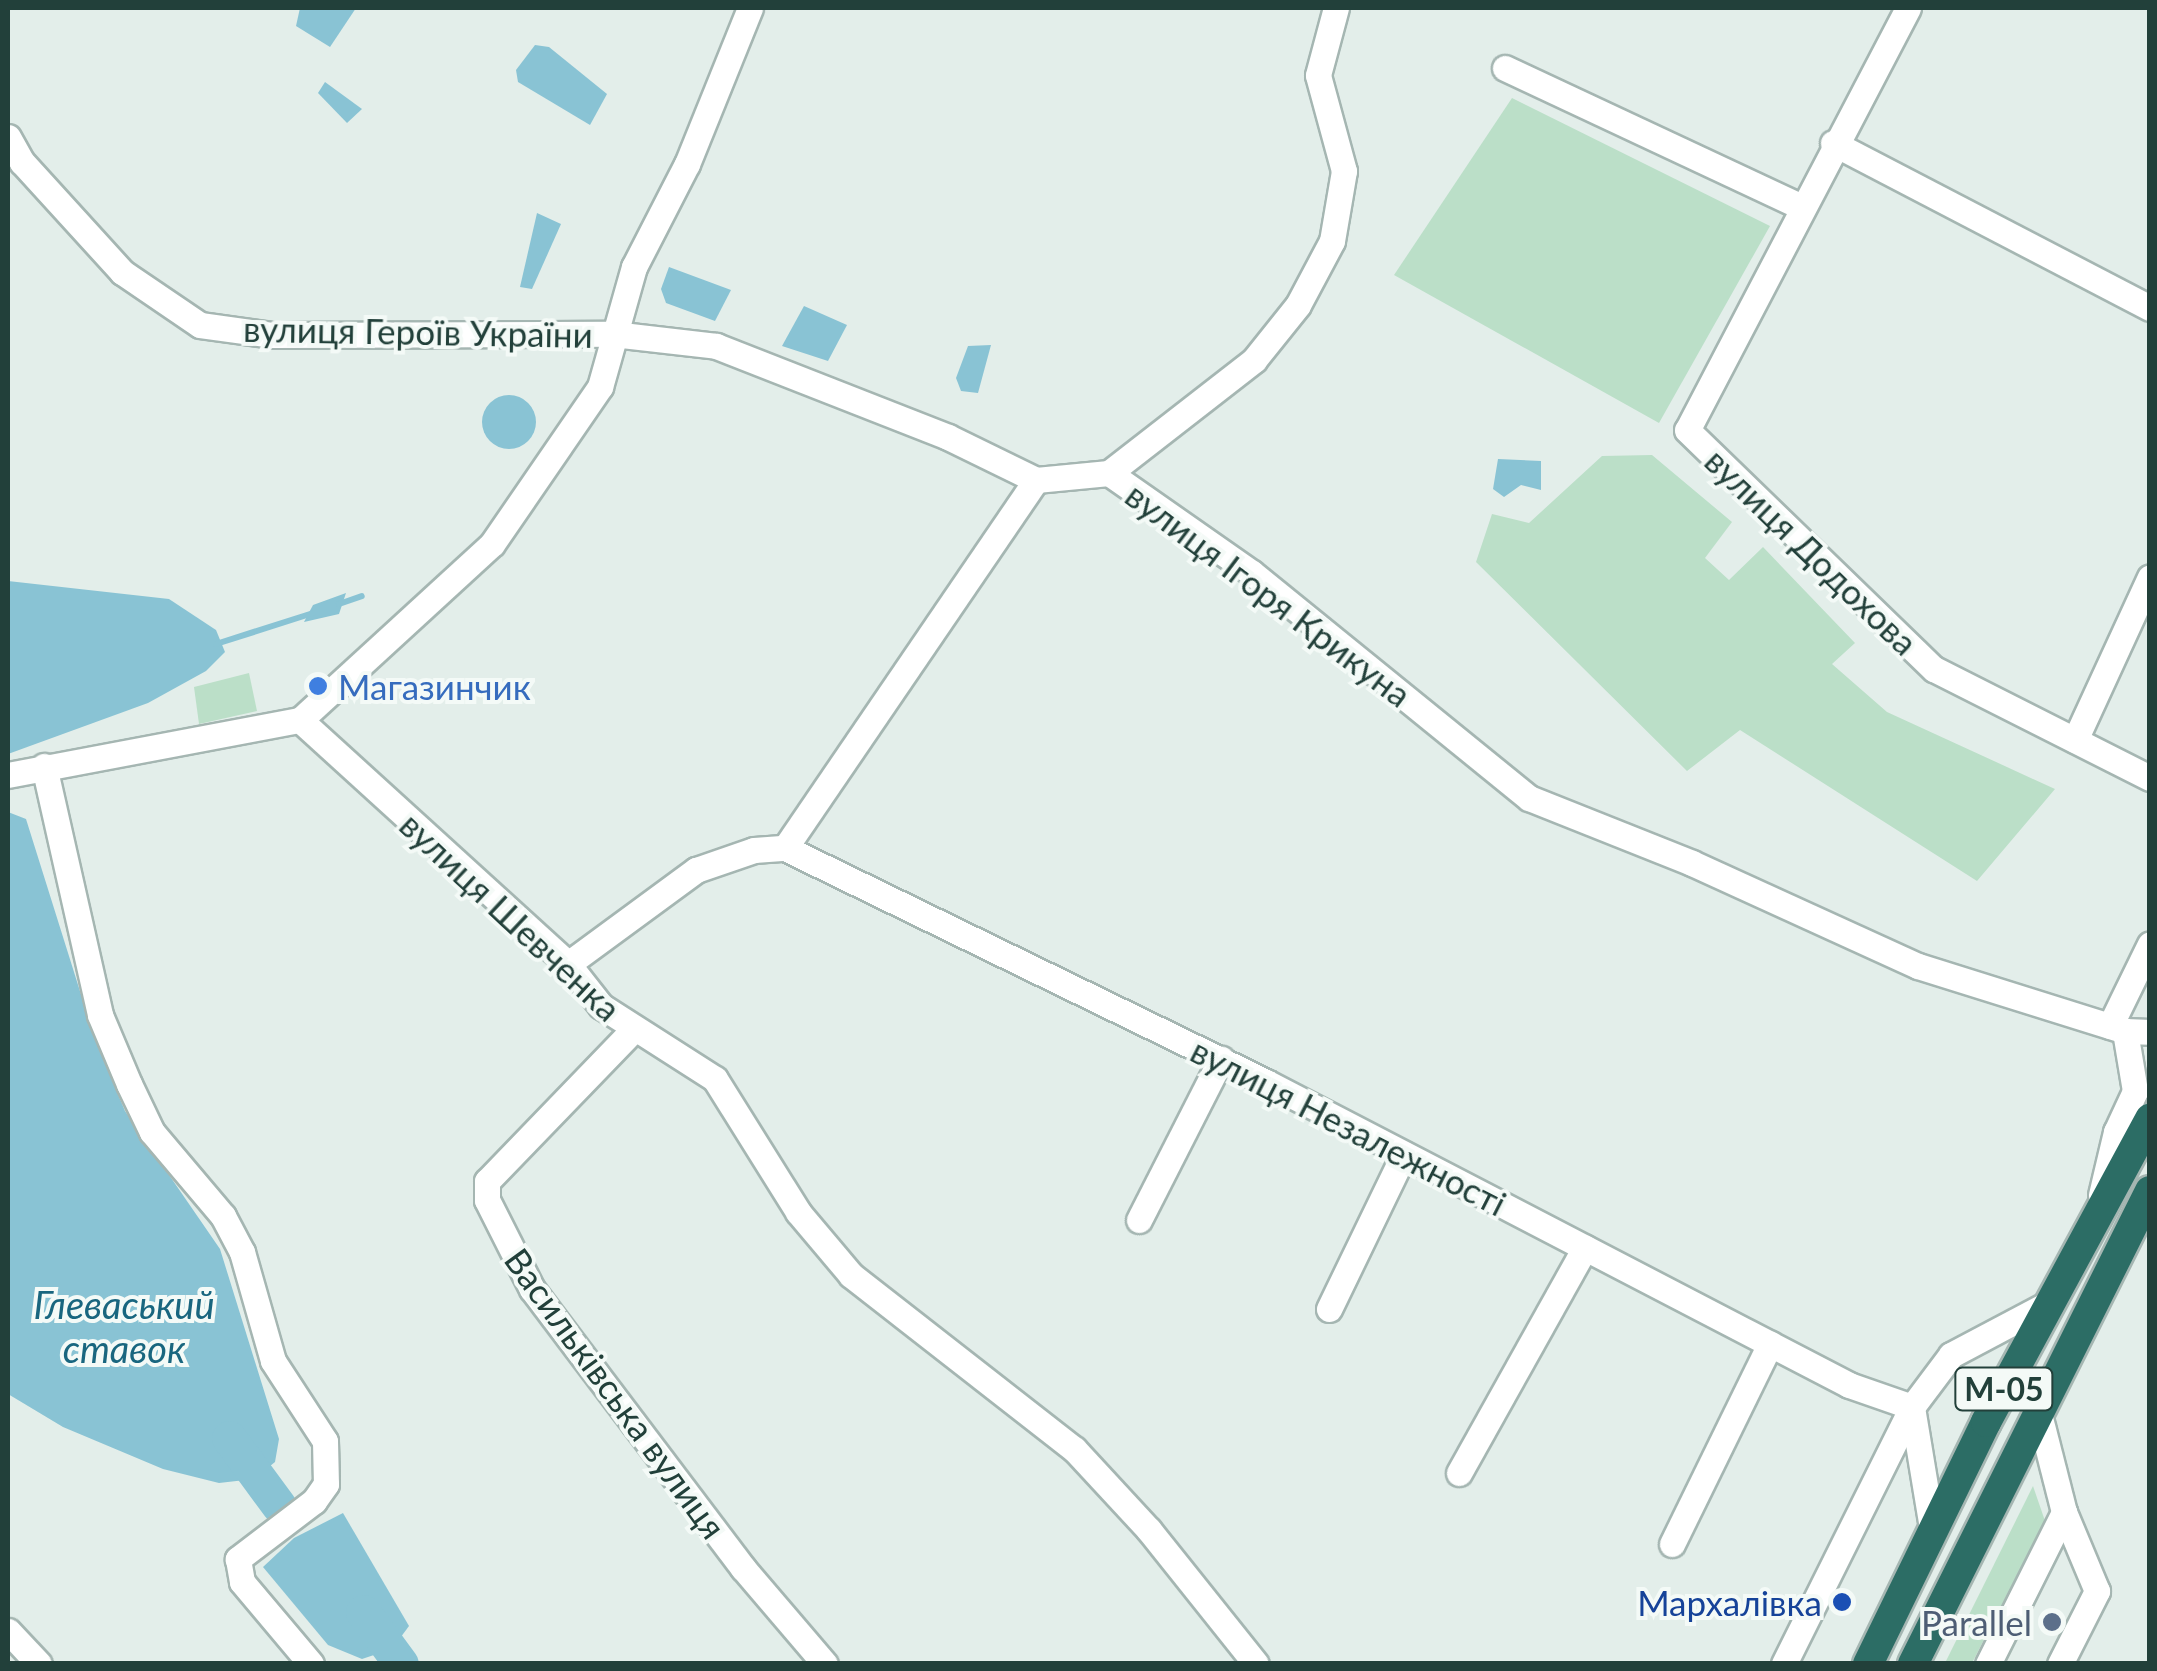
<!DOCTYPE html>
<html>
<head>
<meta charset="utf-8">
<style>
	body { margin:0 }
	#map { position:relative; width:2157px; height:1671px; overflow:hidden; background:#e3eeea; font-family:Lato,sans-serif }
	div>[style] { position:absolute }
	.green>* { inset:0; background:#bbdfc8 }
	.water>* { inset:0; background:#89c3d4 }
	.round { border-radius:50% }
	.stream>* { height:6px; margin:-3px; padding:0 3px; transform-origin:3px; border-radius:3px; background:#89c3d4 }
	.river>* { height:35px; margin:-17.5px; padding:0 17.5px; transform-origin:17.5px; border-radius:17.5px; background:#89c3d4 }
	.roads { filter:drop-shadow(2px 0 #a5b6b2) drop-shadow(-2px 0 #a5b6b2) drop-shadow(0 2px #a5b6b2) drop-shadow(0 -2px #a5b6b2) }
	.minor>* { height:25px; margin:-12.5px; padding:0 12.5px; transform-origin:12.5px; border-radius:12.5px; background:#fff }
	.highway>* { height:30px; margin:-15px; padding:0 15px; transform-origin:15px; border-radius:15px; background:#2c6d65 }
	.dots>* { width:28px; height:28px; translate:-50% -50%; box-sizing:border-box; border:5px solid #f4faf7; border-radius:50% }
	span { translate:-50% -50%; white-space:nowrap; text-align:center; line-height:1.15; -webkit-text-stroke:8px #f4faf7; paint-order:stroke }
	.shield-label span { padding:2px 8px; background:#f4faf7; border:2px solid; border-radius:8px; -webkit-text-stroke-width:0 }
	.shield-label { font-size:32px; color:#22403a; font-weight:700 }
	.street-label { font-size:35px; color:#22403a }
	.shop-label { font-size:35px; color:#366cbe }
	.left { translate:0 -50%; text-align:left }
	.transit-label { font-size:35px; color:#164399 }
	.right { translate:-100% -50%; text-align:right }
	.service-label { font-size:35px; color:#4e5e75 }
	.water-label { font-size:38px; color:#19667f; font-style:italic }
	.frame { position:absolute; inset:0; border:10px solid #22403a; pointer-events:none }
</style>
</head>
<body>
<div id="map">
	<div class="green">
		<i style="clip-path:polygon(1512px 98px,1770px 226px,1659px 423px,1394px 275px)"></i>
		<i style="clip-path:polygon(1652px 455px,1732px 522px,1705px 558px,1729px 580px,1763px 547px,1855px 643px,1832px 664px,1887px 712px,2055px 789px,1977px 881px,1740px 730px,1687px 771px,1476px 562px,1492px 514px,1529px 523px,1602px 456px)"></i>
		<i style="clip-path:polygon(249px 673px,257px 711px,199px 724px,194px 687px)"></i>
		<i style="clip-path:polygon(2033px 1486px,2045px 1521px,1972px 1663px,1945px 1663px)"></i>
	</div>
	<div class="water">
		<i style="clip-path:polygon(300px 8px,356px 8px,330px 47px,296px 26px)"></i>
		<i style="clip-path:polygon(535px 45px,549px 47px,607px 94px,590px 125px,518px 82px,516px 70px)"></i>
		<i style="clip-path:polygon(325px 82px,362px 109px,347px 123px,318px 93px)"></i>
		<i style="clip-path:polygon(537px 213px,561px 224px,532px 289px,520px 287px)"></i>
		<i style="clip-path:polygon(669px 267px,731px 290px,715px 321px,666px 303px,661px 289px)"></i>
		<i style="clip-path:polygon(804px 306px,847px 325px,828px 361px,782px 346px)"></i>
		<i style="clip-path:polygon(991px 345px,978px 393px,961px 391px,956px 378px,968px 346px)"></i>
		<i class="round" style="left:482px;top:395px;width:54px;height:54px"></i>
		<i style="clip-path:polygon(1498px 459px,1541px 461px,1541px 490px,1521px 485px,1504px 497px,1493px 489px)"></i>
		<i style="clip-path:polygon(8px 581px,169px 599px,216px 630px,225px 652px,206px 671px,148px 703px,8px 754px)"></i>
		<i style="clip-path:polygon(346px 593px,339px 614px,304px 622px,313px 605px)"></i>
		<i style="clip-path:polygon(8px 812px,26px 819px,95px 1039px,125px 1111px,220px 1249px,279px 1439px,275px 1462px,254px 1479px,219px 1483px,163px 1469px,63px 1427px,8px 1394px)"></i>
		<i style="clip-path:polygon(343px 1513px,409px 1626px,392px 1649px,362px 1659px,328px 1645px,263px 1567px,294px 1538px)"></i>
	</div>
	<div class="stream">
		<i style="left:339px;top:604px;width:24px;rotate:-19deg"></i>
		<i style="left:216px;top:644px;width:102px;rotate:-17.7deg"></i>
	</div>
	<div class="river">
		<i style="left:229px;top:1438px;width:84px;rotate:53.7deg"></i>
		<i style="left:363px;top:1612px;width:64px;rotate:53.8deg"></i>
	</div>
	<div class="roads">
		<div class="minor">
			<i style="left:1908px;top:8px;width:476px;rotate:117.6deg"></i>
			<i style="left:1687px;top:430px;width:344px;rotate:44.1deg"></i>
			<i style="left:1934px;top:669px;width:242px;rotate:26.8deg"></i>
			<i style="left:1505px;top:68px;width:325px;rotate:25.1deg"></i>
			<i style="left:8px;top:137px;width:29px;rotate:61deg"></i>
			<i style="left:22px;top:162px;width:149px;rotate:47.7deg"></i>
			<i style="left:122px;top:272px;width:94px;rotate:34.2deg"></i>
			<i style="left:200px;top:325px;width:74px;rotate:7.8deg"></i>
			<i style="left:273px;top:335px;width:340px;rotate:-0.2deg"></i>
			<i style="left:613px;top:334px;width:104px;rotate:6.6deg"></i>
			<i style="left:716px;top:346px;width:249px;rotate:21.4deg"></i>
			<i style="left:948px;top:437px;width:98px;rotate:26deg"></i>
			<i style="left:1833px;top:143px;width:357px;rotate:27.5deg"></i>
			<i style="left:1109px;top:473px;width:184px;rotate:-37.9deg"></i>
			<i style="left:1254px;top:360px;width:70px;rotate:-51.3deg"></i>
			<i style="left:1298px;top:305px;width:72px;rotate:-62deg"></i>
			<i style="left:1332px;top:241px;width:71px;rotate:-80.3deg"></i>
			<i style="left:1344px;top:171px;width:99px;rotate:-105.2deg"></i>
			<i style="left:1318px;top:75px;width:69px;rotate:-75deg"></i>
			<i style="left:300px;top:720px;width:260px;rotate:-42.5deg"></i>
			<i style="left:492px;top:544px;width:191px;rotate:-55.5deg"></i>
			<i style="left:600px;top:387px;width:125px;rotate:-74.2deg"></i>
			<i style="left:634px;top:267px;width:116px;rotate:-62.8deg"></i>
			<i style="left:687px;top:164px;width:168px;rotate:-68deg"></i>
			<i style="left:2075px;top:740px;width:179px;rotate:-65.3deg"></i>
			<i style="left:44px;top:766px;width:255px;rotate:77.3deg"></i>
			<i style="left:100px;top:1015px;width:75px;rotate:67.2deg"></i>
			<i style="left:129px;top:1084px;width:53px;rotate:64.4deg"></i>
			<i style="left:152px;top:1132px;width:110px;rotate:49.8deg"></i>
			<i style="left:223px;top:1216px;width:41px;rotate:62.2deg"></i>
			<i style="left:242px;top:1252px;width:113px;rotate:74.1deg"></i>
			<i style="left:273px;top:1361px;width:95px;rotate:57deg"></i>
			<i style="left:325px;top:1441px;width:43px;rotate:88.7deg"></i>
			<i style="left:326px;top:1484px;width:21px;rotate:125deg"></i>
			<i style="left:314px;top:1501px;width:96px;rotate:142.7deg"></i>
			<i style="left:238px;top:1559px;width:23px;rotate:80deg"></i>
			<i style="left:242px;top:1582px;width:107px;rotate:49.9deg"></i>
			<i style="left:8px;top:775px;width:297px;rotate:-10.7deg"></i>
			<i style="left:300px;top:720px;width:362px;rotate:42.3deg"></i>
			<i style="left:568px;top:964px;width:53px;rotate:51.8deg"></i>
			<i style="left:601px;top:1006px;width:135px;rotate:32.6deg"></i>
			<i style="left:715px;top:1079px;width:157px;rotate:58deg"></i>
			<i style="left:798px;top:1212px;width:82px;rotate:49.9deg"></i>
			<i style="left:851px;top:1275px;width:283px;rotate:38deg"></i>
			<i style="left:1074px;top:1449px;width:110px;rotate:47.2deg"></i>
			<i style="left:1149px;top:1530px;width:171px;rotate:51.4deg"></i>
			<i style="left:785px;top:848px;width:535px;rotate:25.94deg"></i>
			<i style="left:1266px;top:1082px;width:657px;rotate:27.46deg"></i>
			<i style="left:1849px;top:1385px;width:67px;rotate:19.2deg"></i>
			<i style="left:1912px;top:1407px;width:287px;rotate:116.5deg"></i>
			<i style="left:568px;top:964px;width:159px;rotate:-36.3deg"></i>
			<i style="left:696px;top:870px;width:61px;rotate:-19deg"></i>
			<i style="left:754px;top:850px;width:31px;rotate:-4deg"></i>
			<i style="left:785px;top:848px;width:445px;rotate:-55.7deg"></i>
			<i style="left:1036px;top:480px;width:73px;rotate:-5.5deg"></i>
			<i style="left:1109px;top:473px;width:174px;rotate:35deg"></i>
			<i style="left:1252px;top:573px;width:357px;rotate:39.1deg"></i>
			<i style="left:1529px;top:798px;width:175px;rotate:21.7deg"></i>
			<i style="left:1692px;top:863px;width:248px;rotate:24.5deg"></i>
			<i style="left:1918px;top:966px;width:217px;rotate:17.4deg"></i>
			<i style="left:2125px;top:1031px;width:25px;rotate:2deg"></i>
			<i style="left:2110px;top:1026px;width:91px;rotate:-64deg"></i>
			<i style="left:633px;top:1030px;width:210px;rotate:134deg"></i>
			<i style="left:487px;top:1181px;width:19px;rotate:90deg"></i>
			<i style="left:487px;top:1200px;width:100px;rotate:63.2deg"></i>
			<i style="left:532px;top:1289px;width:350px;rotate:52.9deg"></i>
			<i style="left:743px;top:1568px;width:126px;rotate:49.5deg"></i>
			<i style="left:2101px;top:1195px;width:65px;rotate:-76.6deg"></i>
			<i style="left:2116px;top:1132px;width:45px;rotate:-65.1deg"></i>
			<i style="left:2135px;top:1091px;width:61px;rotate:-99.5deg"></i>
			<i style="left:1139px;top:1220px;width:181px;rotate:-63deg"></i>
			<i style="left:1329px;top:1309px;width:172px;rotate:-64.2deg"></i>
			<i style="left:1459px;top:1473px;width:258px;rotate:-60.8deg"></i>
			<i style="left:1933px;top:1534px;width:129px;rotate:-99.4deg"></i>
			<i style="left:1912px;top:1407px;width:65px;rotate:-53.1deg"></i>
			<i style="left:1951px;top:1355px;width:113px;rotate:-27.9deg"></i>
			<i style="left:1672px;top:1544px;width:223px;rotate:-63.9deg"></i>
			<i style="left:8px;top:1631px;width:45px;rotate:46.8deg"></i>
			<i style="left:1988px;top:1664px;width:170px;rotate:-63.4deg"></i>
			<i style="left:2064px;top:1512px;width:101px;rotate:-104.3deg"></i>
			<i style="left:2060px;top:1664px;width:82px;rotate:-63.1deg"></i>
			<i style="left:2097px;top:1591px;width:86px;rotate:-112.7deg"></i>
		</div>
		<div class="highway">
			<i style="left:1868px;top:1664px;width:269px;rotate:-64deg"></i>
			<i style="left:1986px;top:1422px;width:345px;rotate:-61.6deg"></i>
			<i style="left:1913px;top:1664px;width:529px;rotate:-63.39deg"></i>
		</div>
	</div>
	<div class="dots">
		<i style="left:318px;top:686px;background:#3f7fe0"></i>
		<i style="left:1842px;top:1602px;background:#1a4fb4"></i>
		<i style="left:2052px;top:1622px;background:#5c6f8a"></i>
	</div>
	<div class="shield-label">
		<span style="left:2004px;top:1389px">М-05</span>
	</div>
	<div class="street-label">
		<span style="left:418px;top:331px;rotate:1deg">вулиця Героїв України</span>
		<span style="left:1812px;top:551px;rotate:44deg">вулиця Додохова</span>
		<span style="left:1269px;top:594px;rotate:37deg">вулиця Ігоря Крикуна</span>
		<span style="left:511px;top:916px;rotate:43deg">вулиця Шевченка</span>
		<span style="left:1349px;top:1126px;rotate:27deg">вулиця Незалежності</span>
		<span style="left:616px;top:1393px;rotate:54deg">Васильківська вулиця</span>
	</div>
	<div class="shop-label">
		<span class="left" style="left:338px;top:686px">Магазинчик</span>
	</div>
	<div class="transit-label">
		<span class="right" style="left:1822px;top:1602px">Мархалівка</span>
	</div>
	<div class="service-label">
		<span class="right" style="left:2032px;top:1622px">Parallel</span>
	</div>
	<div class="water-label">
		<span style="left:124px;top:1327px">Глеваський<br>ставок</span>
	</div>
	<div class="frame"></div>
</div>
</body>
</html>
